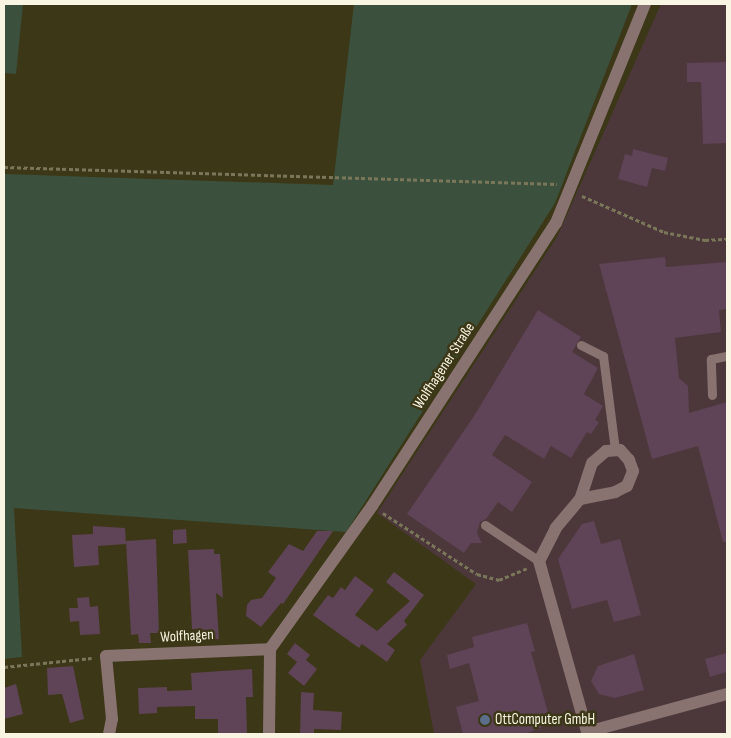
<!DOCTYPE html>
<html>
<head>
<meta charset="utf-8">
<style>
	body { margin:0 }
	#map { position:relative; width:731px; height:738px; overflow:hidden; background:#3c3717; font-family:"Sofia Sans Condensed",sans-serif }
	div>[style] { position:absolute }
	.industrial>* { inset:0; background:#4c383a }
	.green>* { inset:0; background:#3b513d }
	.building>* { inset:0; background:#5f4356 }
	.path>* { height:2.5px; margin-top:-1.25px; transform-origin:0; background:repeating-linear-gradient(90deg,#7a765a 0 4px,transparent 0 6.5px) }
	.lane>* { height:9px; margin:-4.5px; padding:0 4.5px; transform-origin:4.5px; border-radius:4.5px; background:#887370 }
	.street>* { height:12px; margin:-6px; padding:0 6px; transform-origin:6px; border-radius:6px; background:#887370 }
	.dots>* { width:14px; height:14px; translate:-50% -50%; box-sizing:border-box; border:2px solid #3c3717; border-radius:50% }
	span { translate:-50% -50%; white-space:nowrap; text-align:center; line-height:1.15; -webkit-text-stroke:5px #3c3717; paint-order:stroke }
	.street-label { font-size:15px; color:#f8f6e3 }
	.poi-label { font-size:15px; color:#f8f6e3 }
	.left { translate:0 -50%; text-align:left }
	.frame { position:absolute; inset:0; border:5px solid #f8f6e3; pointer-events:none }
</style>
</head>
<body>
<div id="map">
	<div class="industrial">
		<i style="clip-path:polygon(661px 4px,727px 4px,727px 734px,434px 734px,420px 660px,476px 584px,377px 513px,557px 237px)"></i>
	</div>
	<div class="green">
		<i style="clip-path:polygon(4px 4px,23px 4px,16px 74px,4px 73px)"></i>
		<i style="clip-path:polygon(354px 4px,632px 4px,555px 203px,346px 532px,14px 508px,22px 657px,4px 659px,4px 174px,333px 185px)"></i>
	</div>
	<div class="building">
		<i style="clip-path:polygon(727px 62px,727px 143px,703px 144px,701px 82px,687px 82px,687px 63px)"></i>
		<i style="clip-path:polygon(633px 149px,668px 158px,665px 171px,652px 168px,647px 187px,618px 179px,625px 154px,632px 156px)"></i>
		<i style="clip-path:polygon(665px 257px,666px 267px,727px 262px,727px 309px,719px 310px,721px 332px,675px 338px,679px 378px,688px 386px,689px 413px,727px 402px,727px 542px,723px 542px,698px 446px,652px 459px,599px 264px)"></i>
		<i style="clip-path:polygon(538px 310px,581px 337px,572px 352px,598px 368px,584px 394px,603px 406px,595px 420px,599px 422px,591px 434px,587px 432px,571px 458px,551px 446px,544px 459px,505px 435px,492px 455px,532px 482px,512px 512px,498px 502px,486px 519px,480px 522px,477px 533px,482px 543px,471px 543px,464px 553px,407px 514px,474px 416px)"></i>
		<i style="clip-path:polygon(594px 521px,601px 544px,620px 539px,641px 615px,614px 622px,607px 600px,572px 609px,558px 559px,582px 524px)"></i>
		<i style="clip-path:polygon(93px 526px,125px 528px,126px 544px,98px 546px,99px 565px,74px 567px,72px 535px,93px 534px)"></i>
		<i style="clip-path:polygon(186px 529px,187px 543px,173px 544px,173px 530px)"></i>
		<i style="clip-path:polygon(317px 531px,333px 531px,283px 604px,281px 603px,261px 627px,246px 616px,247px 605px,251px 600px,262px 598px,276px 578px,268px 572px,289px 544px,303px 551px)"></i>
		<i style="clip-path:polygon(156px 539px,159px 633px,150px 633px,151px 643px,139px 643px,138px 634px,131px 635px,126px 541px)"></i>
		<i style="clip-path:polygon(214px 549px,214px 554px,220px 554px,223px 598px,216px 593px,219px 639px,203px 640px,202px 629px,192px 629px,188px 550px)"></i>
		<i style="clip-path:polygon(394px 572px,424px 595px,404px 621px,407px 625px,387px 644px,395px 650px,387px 662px,362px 644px,359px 648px,313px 615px,328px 595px,333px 598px,341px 587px,345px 590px,355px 576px,374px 590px,355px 615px,377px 631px,410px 601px,386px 582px)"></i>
		<i style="clip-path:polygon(89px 597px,90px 607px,98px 606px,100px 634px,80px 635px,79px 621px,70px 622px,69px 608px,78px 608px,77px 598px)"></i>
		<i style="clip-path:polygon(527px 623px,535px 651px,531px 652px,551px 723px,525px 734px,463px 734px,456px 707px,479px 701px,469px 663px,450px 669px,447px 655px,474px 647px,472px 637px)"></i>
		<i style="clip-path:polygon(295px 643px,310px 655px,306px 660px,317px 669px,304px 686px,288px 673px,297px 662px,287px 654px)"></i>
		<i style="clip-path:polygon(727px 653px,727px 672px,710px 677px,705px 659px)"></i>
		<i style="clip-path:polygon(634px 654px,644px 690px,615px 698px,599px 694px,591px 681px,598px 666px)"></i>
		<i style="clip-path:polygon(73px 666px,84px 719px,70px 723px,62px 694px,48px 695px,47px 668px)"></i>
		<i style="clip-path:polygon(252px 669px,253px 697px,246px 697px,247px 734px,218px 734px,218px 719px,195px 719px,195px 706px,157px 707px,157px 713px,139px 714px,138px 688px,167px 687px,167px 691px,192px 690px,191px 673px)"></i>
		<i style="clip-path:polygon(16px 684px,23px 714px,4px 719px,4px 688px)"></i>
		<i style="clip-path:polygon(301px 692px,314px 693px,313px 710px,342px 712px,341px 730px,314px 729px,314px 734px,300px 734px)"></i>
	</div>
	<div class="path">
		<i style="left:4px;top:167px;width:553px;rotate:1.76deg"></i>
		<i style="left:582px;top:196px;width:90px;rotate:23.7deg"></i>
		<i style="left:664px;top:232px;width:42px;rotate:11deg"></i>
		<i style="left:705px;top:240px;width:22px;rotate:-3deg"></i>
		<i style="left:383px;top:513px;width:112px;rotate:33deg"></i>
		<i style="left:477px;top:574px;width:23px;rotate:15deg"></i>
		<i style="left:499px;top:580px;width:30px;rotate:-23deg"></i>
		<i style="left:4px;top:667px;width:88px;rotate:-5.8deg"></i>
	</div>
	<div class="lane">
		<i style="left:581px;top:345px;width:25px;rotate:27deg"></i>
		<i style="left:603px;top:356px;width:95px;rotate:82.7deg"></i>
		<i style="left:712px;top:395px;width:36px;rotate:-92deg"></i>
		<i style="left:711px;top:359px;width:16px;rotate:-11deg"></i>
		<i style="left:485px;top:525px;width:65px;rotate:33.7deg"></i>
	</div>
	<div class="street">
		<i style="left:580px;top:499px;width:36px;rotate:-11deg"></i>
		<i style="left:615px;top:492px;width:13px;rotate:-27deg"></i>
		<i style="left:627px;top:486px;width:16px;rotate:-68deg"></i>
		<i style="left:633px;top:471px;width:12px;rotate:-110deg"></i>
		<i style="left:629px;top:460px;width:13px;rotate:-132deg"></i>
		<i style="left:620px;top:450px;width:14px;rotate:176deg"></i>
		<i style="left:606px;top:451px;width:18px;rotate:139deg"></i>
		<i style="left:592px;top:463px;width:38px;rotate:108deg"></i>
		<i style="left:580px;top:499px;width:38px;rotate:130deg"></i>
		<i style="left:556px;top:528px;width:37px;rotate:117deg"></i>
		<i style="left:539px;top:561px;width:178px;rotate:74.3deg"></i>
		<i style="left:587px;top:732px;width:145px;rotate:-15.2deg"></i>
		<i style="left:109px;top:734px;width:15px;rotate:-79deg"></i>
		<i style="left:112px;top:719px;width:63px;rotate:-95.4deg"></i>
		<i style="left:106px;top:656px;width:164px;rotate:-2.4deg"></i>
		<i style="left:269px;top:734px;width:85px;rotate:-89.3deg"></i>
		<i style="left:270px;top:649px;width:176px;rotate:-54.5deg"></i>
		<i style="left:372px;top:506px;width:338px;rotate:-57deg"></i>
		<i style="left:556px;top:223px;width:236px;rotate:-67.9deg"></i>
	</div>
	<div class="dots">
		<i style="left:485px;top:720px;background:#5c6f8a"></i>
	</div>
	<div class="street-label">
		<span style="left:444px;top:366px;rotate:-57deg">Wolfhagener Straße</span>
		<span style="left:187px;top:636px;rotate:-3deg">Wolfhagen</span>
	</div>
	<div class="poi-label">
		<span class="left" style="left:495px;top:720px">OttComputer GmbH</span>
	</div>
	<div class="frame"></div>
</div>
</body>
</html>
